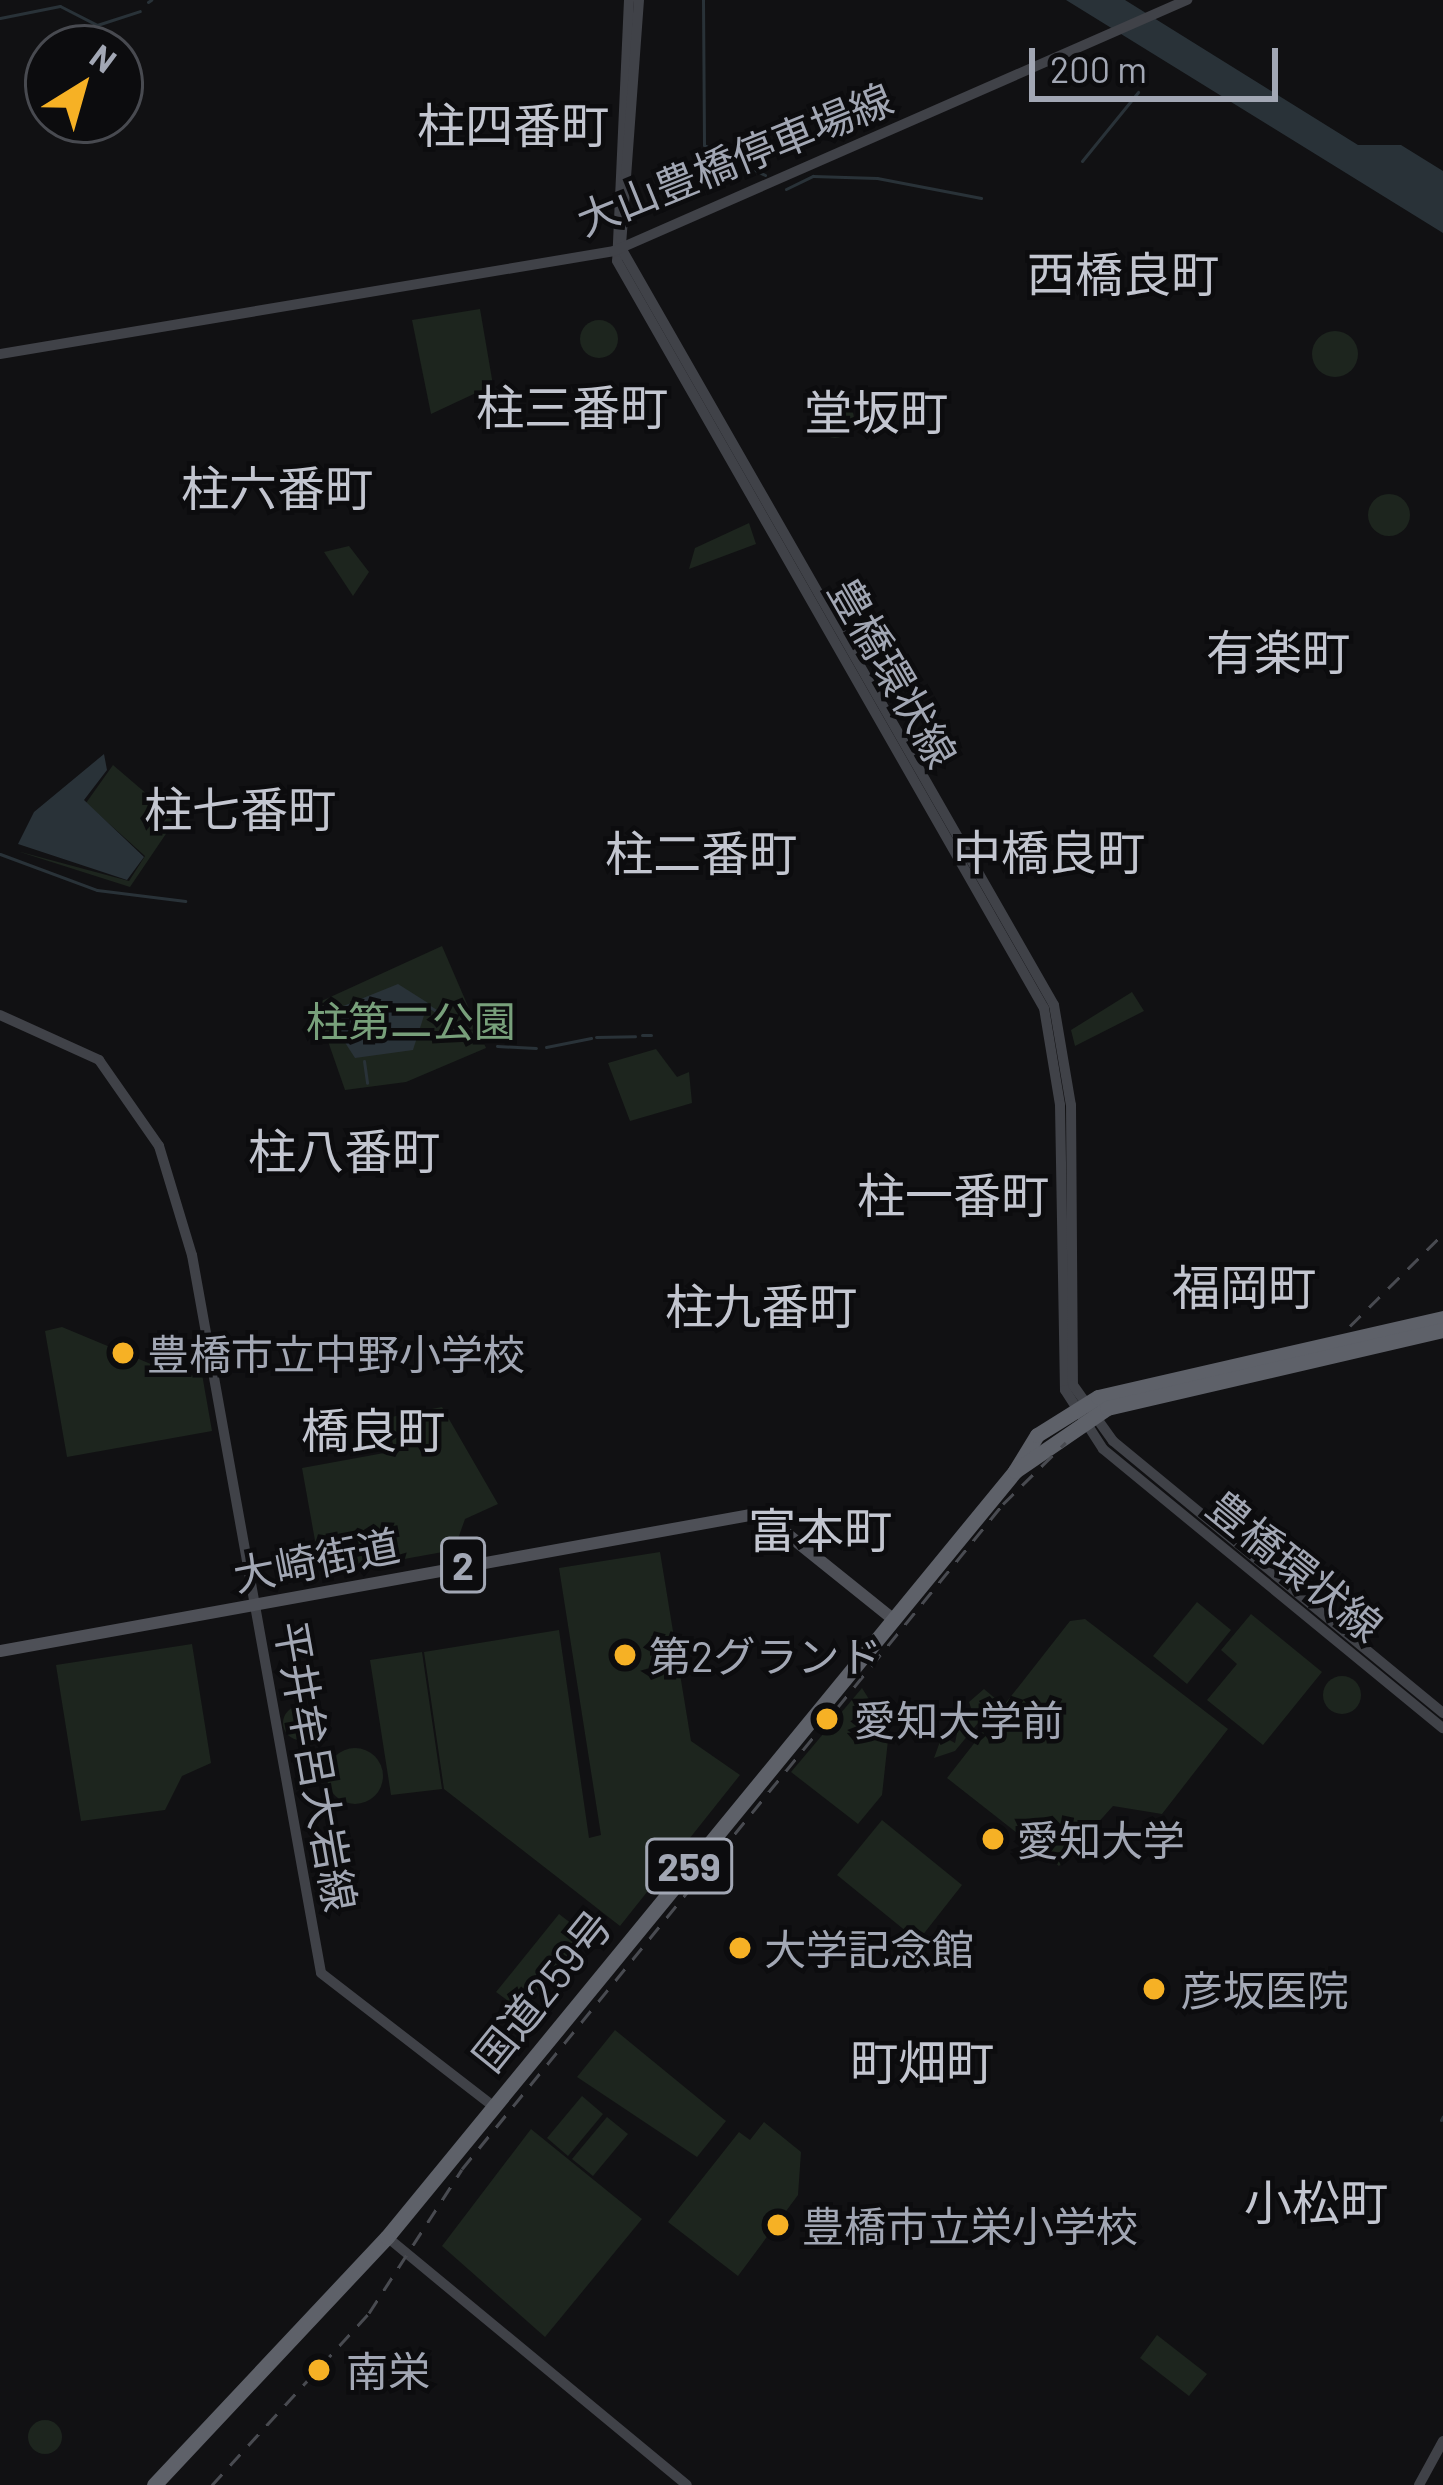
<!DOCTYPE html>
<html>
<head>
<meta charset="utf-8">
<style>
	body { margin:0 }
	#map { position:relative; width:1443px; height:2485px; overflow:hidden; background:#111113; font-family:Barlow,"Noto Sans JP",sans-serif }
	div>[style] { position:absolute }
	.green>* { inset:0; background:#1d251e }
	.round { border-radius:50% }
	.water>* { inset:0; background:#293238 }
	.stream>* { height:3px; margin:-1.5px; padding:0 1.5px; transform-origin:1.5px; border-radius:1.5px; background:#293238 }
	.secondary>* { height:10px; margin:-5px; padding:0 5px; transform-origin:5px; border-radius:5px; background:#404248 }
	.primary>* { height:12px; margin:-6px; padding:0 6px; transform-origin:6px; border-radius:6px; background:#4e5057 }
	.highway>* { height:15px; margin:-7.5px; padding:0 7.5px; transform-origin:7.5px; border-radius:7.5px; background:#5e6169 }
	.rail>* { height:3px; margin-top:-1.5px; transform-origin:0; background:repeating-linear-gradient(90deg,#494b51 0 15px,transparent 0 27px) }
	.dots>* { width:33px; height:33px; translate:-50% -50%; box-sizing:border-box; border:6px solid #0c0c0e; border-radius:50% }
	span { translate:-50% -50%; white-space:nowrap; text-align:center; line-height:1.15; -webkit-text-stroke:9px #0c0c0e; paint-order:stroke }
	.shield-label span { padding:3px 9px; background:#0c0c0e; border:3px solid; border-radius:9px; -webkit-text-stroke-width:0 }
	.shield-label { font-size:39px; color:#a2a7b4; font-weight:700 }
	.street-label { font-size:42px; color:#a2a7b4 }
	.park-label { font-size:42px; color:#78a07b }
	.poi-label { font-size:42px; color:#a2a7b4 }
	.left { translate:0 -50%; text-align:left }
	.quarter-label { font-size:48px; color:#c3c6d0 }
	.north { position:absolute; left:24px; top:24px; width:120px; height:120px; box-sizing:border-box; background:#0c0c0e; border:3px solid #484a50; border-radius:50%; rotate:37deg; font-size:33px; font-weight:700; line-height:48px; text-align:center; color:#a2a7b4 }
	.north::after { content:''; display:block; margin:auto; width:42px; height:54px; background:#f6b125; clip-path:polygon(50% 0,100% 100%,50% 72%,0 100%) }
	.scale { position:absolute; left:1029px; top:48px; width:249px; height:54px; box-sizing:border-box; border:6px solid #a2a7b4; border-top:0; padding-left:15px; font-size:36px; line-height:42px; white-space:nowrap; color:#a2a7b4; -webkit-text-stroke:9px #0c0c0e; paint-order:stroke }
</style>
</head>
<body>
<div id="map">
	<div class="green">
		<i style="clip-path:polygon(480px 309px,493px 385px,431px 414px,412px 320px)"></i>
		<i class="round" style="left:580px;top:320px;width:38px;height:38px"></i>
		<i class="round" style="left:1312px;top:331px;width:46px;height:46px"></i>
		<i class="round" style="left:816px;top:400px;width:38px;height:38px"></i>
		<i class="round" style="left:1368px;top:494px;width:42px;height:42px"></i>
		<i style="clip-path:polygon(749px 523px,756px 544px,689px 569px,695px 548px)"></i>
		<i style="clip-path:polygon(349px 546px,369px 572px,353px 596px,324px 552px)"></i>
		<i style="clip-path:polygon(113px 765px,176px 819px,130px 887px,17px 851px,129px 881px,145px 856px,86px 803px)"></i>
		<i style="clip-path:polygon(442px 946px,486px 1048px,406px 1082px,345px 1090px,315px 1004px)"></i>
		<i style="clip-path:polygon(1132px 992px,1144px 1011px,1075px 1046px,1071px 1030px)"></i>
		<i style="clip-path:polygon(656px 1049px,677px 1077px,689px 1072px,692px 1103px,630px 1121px,608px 1063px)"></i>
		<i style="clip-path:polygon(62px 1327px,182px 1377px,202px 1374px,212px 1431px,67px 1457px,45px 1331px)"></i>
		<i style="clip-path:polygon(442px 1407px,498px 1504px,465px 1519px,454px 1550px,321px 1574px,302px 1468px,395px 1451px,386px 1418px)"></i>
		<i style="clip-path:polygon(660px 1552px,691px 1741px,740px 1775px,620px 1926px,444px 1789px,424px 1652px,559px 1630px,589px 1838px,601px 1835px,559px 1568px)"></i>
		<i style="clip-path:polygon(1197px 1602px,1231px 1630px,1187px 1684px,1153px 1656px)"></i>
		<i style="clip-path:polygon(1251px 1614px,1322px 1672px,1263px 1745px,1207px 1700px,1237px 1664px,1221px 1650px)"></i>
		<i style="clip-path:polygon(1085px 1619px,1228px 1729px,1162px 1814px,1113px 1806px,1059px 1866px,947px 1778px,1070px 1621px)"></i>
		<i style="clip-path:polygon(192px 1644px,211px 1763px,182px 1776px,165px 1810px,81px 1821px,56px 1665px)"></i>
		<i style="clip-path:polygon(422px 1652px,442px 1789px,391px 1795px,370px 1660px)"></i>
		<i class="round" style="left:1323px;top:1676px;width:38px;height:38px"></i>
		<i style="clip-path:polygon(862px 1688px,889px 1731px,882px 1795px,858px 1824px,791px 1772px)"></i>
		<i style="clip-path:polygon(984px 1689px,997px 1700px,955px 1751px,934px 1758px,942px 1736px,955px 1743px,962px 1709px,974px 1717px,969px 1702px)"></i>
		<i class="round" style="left:283px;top:1706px;width:34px;height:34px"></i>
		<i class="round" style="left:327px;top:1748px;width:56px;height:56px"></i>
		<i style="clip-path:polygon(882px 1820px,962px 1885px,918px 1941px,837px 1875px)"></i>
		<i style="clip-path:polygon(559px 1914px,585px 1934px,523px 2012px,496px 1992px)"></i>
		<i style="clip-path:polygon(615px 2030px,726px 2121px,697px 2157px,577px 2077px)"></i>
		<i style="clip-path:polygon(582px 2096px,603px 2114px,568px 2156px,547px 2138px)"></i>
		<i style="clip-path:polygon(607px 2117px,628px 2134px,593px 2176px,572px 2159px)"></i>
		<i style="clip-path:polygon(764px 2122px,801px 2152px,798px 2195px,738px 2276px,668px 2222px,739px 2132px,750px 2140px)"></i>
		<i style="clip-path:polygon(531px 2129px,642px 2219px,545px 2337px,442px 2246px)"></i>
		<i style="clip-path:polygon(1157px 2335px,1207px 2374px,1189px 2396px,1140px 2358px)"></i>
		<i class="round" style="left:28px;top:2420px;width:34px;height:34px"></i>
	</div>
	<div class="water">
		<i style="clip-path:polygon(1066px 0,1125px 0,1358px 145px,1401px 145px,1443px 171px,1443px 233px)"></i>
		<i style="clip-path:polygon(104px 754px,107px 770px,84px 800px,144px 857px,127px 880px,18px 844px,34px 812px)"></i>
		<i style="clip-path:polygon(398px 984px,428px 1003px,413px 1050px,355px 1058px,326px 1013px)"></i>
	</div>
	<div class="stream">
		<i style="left:703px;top:0;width:145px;rotate:89.6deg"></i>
		<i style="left:704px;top:145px;width:68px;rotate:26.2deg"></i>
		<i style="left:148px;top:2px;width:4px;rotate:-34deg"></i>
		<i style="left:0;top:18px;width:61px;rotate:-11.3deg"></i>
		<i style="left:60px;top:6px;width:42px;rotate:27.2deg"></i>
		<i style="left:97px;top:25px;width:45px;rotate:-18deg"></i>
		<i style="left:1082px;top:161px;width:89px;rotate:-50.9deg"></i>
		<i style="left:786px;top:189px;width:30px;rotate:-26deg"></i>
		<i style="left:813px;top:176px;width:64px;rotate:1.8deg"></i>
		<i style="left:877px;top:178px;width:106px;rotate:10.9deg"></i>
		<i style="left:0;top:854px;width:103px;rotate:20.4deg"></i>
		<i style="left:97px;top:890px;width:89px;rotate:7.1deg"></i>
		<i style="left:425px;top:1004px;width:51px;rotate:32.1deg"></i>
		<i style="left:642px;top:1035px;width:9px"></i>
		<i style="left:596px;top:1037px;width:39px;rotate:-1deg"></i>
		<i style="left:497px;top:1046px;width:39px;rotate:3deg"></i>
		<i style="left:546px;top:1047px;width:46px;rotate:-11.3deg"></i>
		<i style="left:364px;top:1061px;width:22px;rotate:82deg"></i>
		<i style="left:1441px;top:2120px;width:4px;rotate:-63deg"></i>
	</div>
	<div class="secondary">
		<i style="left:629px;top:0;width:261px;rotate:92.6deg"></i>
		<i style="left:617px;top:261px;width:860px;rotate:60.25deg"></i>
		<i style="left:1044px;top:1008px;width:98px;rotate:80.6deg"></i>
		<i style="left:1060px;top:1105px;width:285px;rotate:89deg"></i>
		<i style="left:1065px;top:1390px;width:70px;rotate:57.2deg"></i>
		<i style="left:1103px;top:1449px;width:440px;rotate:39.4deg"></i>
		<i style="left:639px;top:0;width:249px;rotate:94.2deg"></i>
		<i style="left:621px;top:248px;width:872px;rotate:60.23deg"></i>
		<i style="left:1054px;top:1005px;width:101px;rotate:80.4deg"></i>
		<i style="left:1071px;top:1105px;width:280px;rotate:89.6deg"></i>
		<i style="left:1073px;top:1385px;width:69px;rotate:54.5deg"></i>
		<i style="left:1113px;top:1441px;width:428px;rotate:39.5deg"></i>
		<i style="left:0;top:354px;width:623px;rotate:-9.52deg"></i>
		<i style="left:614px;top:251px;width:626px;rotate:-23.66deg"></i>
		<i style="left:0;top:1015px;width:109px;rotate:24.4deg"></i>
		<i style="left:99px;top:1060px;width:105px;rotate:55.1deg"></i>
		<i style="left:159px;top:1146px;width:114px;rotate:73.2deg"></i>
		<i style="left:192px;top:1255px;width:729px;rotate:79.81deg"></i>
		<i style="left:321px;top:1973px;width:217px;rotate:37.7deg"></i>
		<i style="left:387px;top:2237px;width:389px;rotate:39.6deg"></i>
		<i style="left:1419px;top:2485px;width:50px;rotate:-61.4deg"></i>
	</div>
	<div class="primary">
		<i style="left:0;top:1651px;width:773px;rotate:-10.28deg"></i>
		<i style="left:761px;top:1513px;width:169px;rotate:38.8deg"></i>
	</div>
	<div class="highway">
		<i style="left:1015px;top:1471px;width:42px;rotate:-58.6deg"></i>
		<i style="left:1037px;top:1435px;width:72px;rotate:-31.9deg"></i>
		<i style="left:1098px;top:1397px;width:354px;rotate:-12.9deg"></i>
		<i style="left:154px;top:2485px;width:340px;rotate:-46.8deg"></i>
		<i style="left:387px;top:2237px;width:991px;rotate:-50.65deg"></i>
		<i style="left:1015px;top:1471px;width:112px;rotate:-34.4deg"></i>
		<i style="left:1107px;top:1408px;width:345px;rotate:-13.1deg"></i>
	</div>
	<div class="rail">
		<i style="left:1350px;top:1326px;width:131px;rotate:-44.7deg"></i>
		<i style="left:212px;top:2485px;width:233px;rotate:-47.6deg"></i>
		<i style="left:369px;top:2313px;width:171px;rotate:-57.1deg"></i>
		<i style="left:462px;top:2169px;width:857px;rotate:-50.87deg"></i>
		<i style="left:1003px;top:1504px;width:88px;rotate:-44.5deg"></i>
	</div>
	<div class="dots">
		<i style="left:123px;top:1353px;background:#f6b125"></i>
		<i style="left:625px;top:1655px;background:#f6b125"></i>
		<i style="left:827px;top:1719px;background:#f6b125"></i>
		<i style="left:993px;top:1839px;background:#f6b125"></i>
		<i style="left:740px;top:1948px;background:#f6b125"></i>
		<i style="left:1154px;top:1989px;background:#f6b125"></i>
		<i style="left:778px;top:2225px;background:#f6b125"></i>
		<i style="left:319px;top:2370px;background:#f6b125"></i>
	</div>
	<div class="shield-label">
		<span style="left:463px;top:1565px">2</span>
		<span style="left:689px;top:1866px">259</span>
	</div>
	<div class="street-label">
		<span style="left:734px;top:158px;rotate:-22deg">大山豊橋停車場線</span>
		<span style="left:894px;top:672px;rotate:60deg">豊橋環状線</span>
		<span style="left:316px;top:1559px;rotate:-11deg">大崎街道</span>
		<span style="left:1296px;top:1565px;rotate:39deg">豊橋環状線</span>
		<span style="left:317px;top:1766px;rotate:80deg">平井牟呂大岩線</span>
		<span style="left:541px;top:1990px;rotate:-51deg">国道259号</span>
	</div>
	<div class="park-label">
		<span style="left:411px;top:1020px">柱第二公園</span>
	</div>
	<div class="poi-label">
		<span class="left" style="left:147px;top:1353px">豊橋市立中野小学校</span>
		<span class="left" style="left:649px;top:1655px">第2グランド</span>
		<span class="left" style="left:854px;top:1719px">愛知大学前</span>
		<span class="left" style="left:1017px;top:1839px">愛知大学</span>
		<span class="left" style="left:764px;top:1948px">大学記念館</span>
		<span class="left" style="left:1181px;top:1989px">彦坂医院</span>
		<span class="left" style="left:802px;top:2225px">豊橋市立栄小学校</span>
		<span class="left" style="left:346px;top:2370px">南栄</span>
	</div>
	<div class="quarter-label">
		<span style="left:513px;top:125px">柱四番町</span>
		<span style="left:1123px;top:274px">西橋良町</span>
		<span style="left:572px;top:407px">柱三番町</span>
		<span style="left:876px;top:412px">堂坂町</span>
		<span style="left:277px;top:488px">柱六番町</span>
		<span style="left:1278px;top:652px">有楽町</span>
		<span style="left:240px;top:809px">柱七番町</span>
		<span style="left:1049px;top:852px">中橋良町</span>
		<span style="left:701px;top:853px">柱二番町</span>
		<span style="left:344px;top:1151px">柱八番町</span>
		<span style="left:953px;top:1195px">柱一番町</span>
		<span style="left:1244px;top:1287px">福岡町</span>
		<span style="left:761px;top:1306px">柱九番町</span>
		<span style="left:373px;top:1430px">橋良町</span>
		<span style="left:820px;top:1530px">富本町</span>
		<span style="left:922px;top:2062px">町畑町</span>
		<span style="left:1316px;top:2202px">小松町</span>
	</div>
	<div class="north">N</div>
	<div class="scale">200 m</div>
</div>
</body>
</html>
